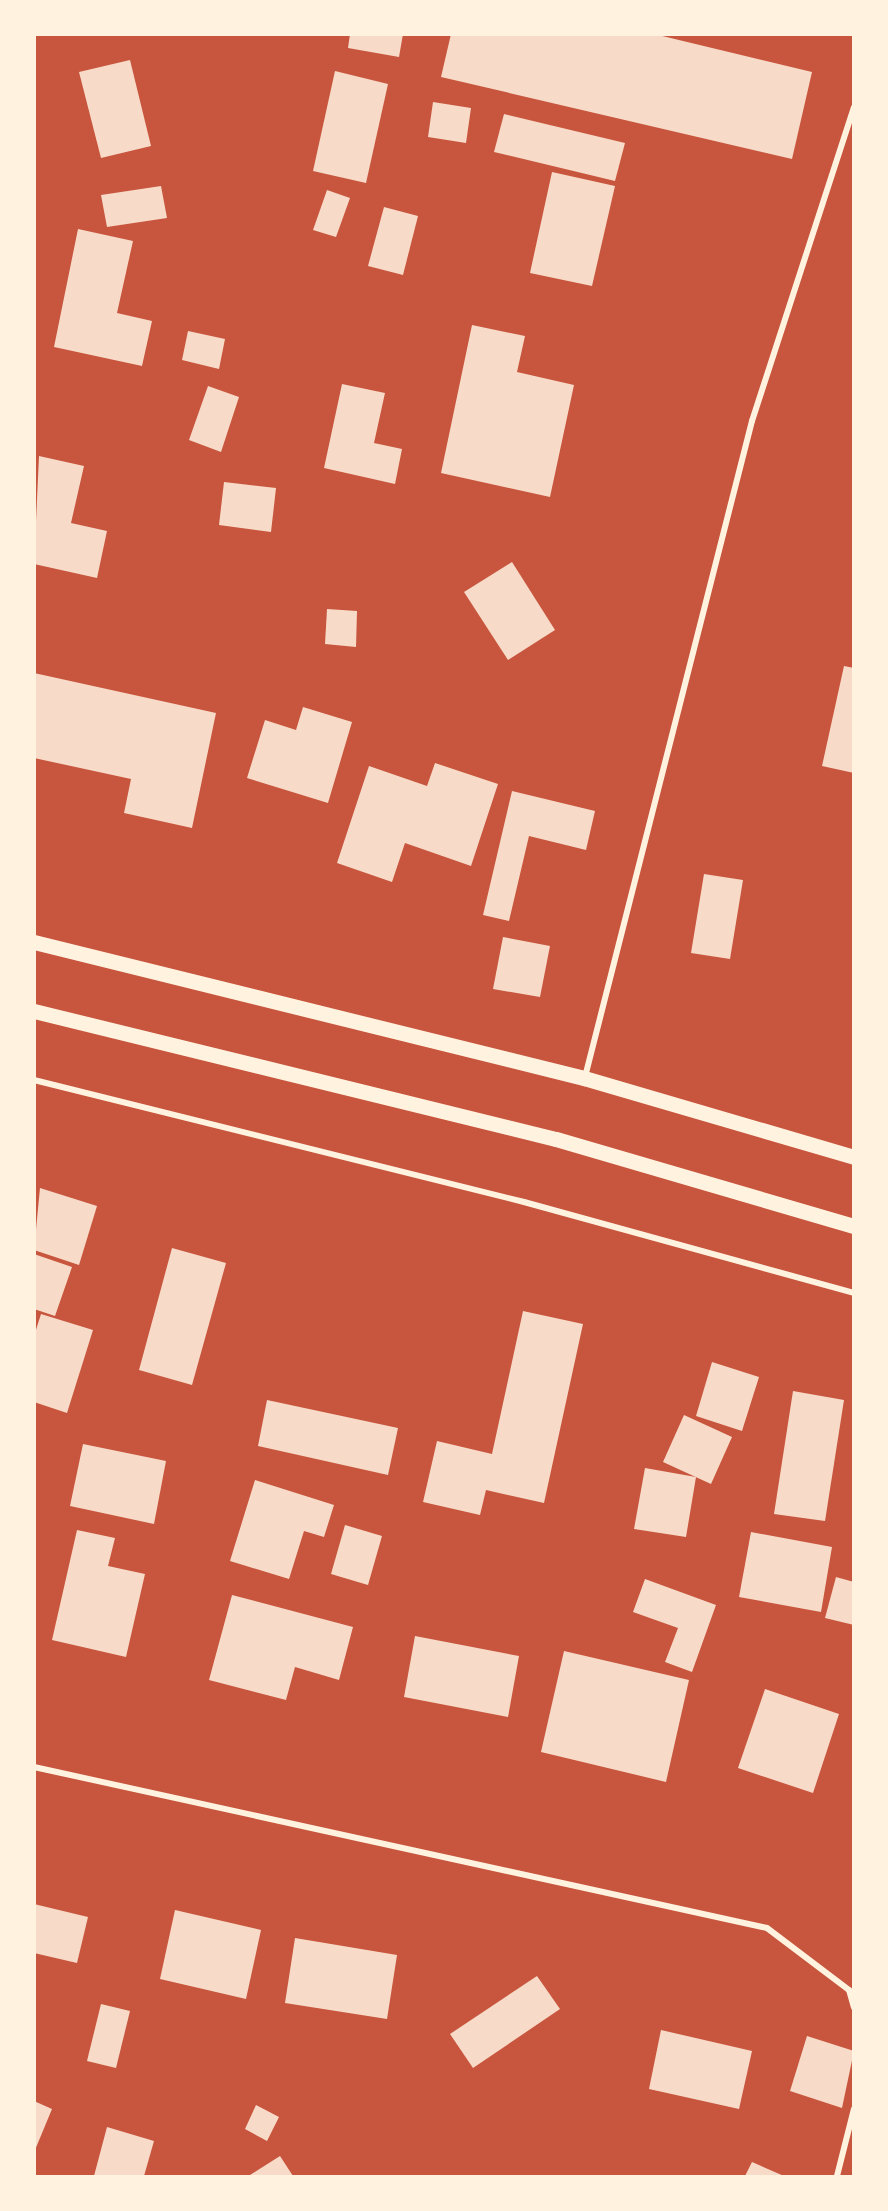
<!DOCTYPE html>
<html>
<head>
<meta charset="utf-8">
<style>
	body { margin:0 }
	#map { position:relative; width:888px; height:2211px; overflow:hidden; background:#c8553d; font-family:Roboto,sans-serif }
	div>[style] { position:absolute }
	.building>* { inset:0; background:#f7dbc8 }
	.minor>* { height:6px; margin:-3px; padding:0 3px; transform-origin:3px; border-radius:3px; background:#fff3e0 }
	.primary>* { height:15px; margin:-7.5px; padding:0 7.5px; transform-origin:7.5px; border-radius:7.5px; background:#fff3e0 }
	span { translate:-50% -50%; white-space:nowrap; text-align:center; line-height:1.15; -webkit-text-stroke:4.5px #fff3e0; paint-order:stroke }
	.frame { position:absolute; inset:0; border:36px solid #fff3e0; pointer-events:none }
</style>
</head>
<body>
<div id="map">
	<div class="building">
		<i style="clip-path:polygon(350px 34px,403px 34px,399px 57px,348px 48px)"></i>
		<i style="clip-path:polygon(451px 34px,654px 34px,812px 72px,792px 159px,441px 77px)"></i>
		<i style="clip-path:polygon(130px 60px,151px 146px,101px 158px,79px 72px)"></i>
		<i style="clip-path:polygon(335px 71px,388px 84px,366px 183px,313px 171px)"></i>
		<i style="clip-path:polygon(433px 102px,471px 108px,466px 143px,428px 137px)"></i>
		<i style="clip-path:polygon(504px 114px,625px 143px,615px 181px,494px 152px)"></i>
		<i style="clip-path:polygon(552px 172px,615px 186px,592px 286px,530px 273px)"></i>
		<i style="clip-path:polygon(161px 186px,167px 218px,107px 227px,101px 195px)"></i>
		<i style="clip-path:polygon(327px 190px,350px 198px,336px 237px,313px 230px)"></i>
		<i style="clip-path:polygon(384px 207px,418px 216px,403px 275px,368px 266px)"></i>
		<i style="clip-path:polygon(78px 229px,133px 241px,117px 313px,152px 321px,142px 366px,54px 347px)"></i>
		<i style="clip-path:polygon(472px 325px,525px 336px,517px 372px,574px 385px,550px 497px,441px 473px)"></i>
		<i style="clip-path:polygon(188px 331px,225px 339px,219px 369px,182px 360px)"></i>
		<i style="clip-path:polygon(342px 384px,385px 393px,374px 443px,402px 449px,395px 484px,324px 468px)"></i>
		<i style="clip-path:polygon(208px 386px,239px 397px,221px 452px,189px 440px)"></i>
		<i style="clip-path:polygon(39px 456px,84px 466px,71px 523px,107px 531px,97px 578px,34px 564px)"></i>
		<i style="clip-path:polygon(224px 482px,276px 488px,271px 532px,219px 525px)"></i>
		<i style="clip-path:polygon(512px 562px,555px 630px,508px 660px,464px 592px)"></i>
		<i style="clip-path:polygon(327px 609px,357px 611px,356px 647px,325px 644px)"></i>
		<i style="clip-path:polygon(844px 666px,854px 668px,854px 773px,822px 766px)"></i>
		<i style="clip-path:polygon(34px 673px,216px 713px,192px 828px,124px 813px,131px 779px,34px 758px)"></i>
		<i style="clip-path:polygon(303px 707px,352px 722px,328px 803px,247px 778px,265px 720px,296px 730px)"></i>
		<i style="clip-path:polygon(435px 763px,498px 784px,471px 866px,405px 843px,392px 882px,337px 863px,369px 766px,427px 786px)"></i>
		<i style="clip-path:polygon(512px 791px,595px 811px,586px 850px,529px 836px,509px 921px,483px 915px)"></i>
		<i style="clip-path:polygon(704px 874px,743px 880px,730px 959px,691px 953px)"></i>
		<i style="clip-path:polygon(503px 937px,550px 946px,540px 997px,493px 989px)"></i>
		<i style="clip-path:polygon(40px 1188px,97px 1206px,79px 1265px,34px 1250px)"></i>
		<i style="clip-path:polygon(172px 1248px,226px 1263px,192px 1385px,139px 1370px)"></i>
		<i style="clip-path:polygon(34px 1254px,72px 1267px,55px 1316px,34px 1309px)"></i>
		<i style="clip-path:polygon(523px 1311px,583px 1324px,544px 1503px,486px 1490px,480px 1515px,423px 1502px,437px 1441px,492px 1454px)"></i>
		<i style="clip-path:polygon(41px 1314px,93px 1330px,67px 1413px,34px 1402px,34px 1336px)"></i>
		<i style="clip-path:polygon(712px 1362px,759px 1377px,742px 1431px,696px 1416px)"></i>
		<i style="clip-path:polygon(793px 1391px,844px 1400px,825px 1521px,774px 1514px)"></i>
		<i style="clip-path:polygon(267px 1400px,398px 1428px,388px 1475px,258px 1446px)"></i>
		<i style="clip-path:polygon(684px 1415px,732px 1437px,711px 1484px,663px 1462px)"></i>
		<i style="clip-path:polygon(83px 1444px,166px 1461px,154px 1524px,70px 1506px)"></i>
		<i style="clip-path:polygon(645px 1468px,696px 1477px,686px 1537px,634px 1529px)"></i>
		<i style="clip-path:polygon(255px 1480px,334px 1505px,324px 1537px,304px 1531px,289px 1579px,230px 1561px)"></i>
		<i style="clip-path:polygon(345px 1525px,382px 1536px,368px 1585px,331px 1574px)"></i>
		<i style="clip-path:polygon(77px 1530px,115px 1538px,108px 1566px,145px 1574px,126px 1657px,52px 1640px)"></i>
		<i style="clip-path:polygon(751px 1532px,832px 1547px,821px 1612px,739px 1597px)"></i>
		<i style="clip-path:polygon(836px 1577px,854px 1582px,854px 1625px,825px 1618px)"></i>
		<i style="clip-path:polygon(645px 1579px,716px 1605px,692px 1672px,665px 1662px,678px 1628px,633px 1612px)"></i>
		<i style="clip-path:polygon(232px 1595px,353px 1627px,339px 1680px,295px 1667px,286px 1700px,209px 1680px)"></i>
		<i style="clip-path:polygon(415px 1636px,519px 1656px,508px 1717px,404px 1697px)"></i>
		<i style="clip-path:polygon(564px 1651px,689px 1680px,666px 1782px,541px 1752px)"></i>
		<i style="clip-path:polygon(765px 1689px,839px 1714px,813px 1793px,738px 1768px)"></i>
		<i style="clip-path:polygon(34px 1904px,88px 1917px,77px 1963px,34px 1953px)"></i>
		<i style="clip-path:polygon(175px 1910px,261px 1930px,246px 1999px,160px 1979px)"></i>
		<i style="clip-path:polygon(295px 1938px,397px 1955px,387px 2019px,285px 2003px)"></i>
		<i style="clip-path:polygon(537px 1976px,560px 2009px,473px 2068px,450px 2034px)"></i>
		<i style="clip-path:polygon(101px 2004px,130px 2011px,116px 2068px,87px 2061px)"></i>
		<i style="clip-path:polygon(661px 2030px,752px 2051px,739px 2109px,649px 2089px)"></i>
		<i style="clip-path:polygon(807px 2036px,854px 2051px,842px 2108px,790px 2091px)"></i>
		<i style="clip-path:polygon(34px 2101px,52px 2109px,35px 2150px,34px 2150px)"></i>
		<i style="clip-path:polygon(256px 2105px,279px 2117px,267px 2141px,245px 2129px)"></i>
		<i style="clip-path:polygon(107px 2127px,154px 2141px,144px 2176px,94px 2176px)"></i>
		<i style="clip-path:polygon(280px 2156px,293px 2176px,251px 2176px,250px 2175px)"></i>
		<i style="clip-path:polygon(752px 2162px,784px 2176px,745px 2176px)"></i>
	</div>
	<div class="minor">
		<i style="left:585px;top:1077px;width:677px;rotate:-75.72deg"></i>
		<i style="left:752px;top:421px;width:330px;rotate:-72deg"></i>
		<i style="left:34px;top:1080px;width:505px;rotate:13.98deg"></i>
		<i style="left:524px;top:1202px;width:342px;rotate:15.4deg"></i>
		<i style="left:34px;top:1767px;width:750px;rotate:12.39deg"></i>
		<i style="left:767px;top:1928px;width:103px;rotate:37.1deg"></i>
		<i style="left:849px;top:1990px;width:18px;rotate:74deg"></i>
		<i style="left:837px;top:2176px;width:69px;rotate:-75.8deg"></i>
	</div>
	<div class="primary">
		<i style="left:34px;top:942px;width:567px;rotate:13.89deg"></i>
		<i style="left:584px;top:1078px;width:281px;rotate:16.3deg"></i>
		<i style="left:34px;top:1011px;width:537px;rotate:13.78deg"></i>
		<i style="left:556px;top:1139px;width:310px;rotate:16.3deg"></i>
	</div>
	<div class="frame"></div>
</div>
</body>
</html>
